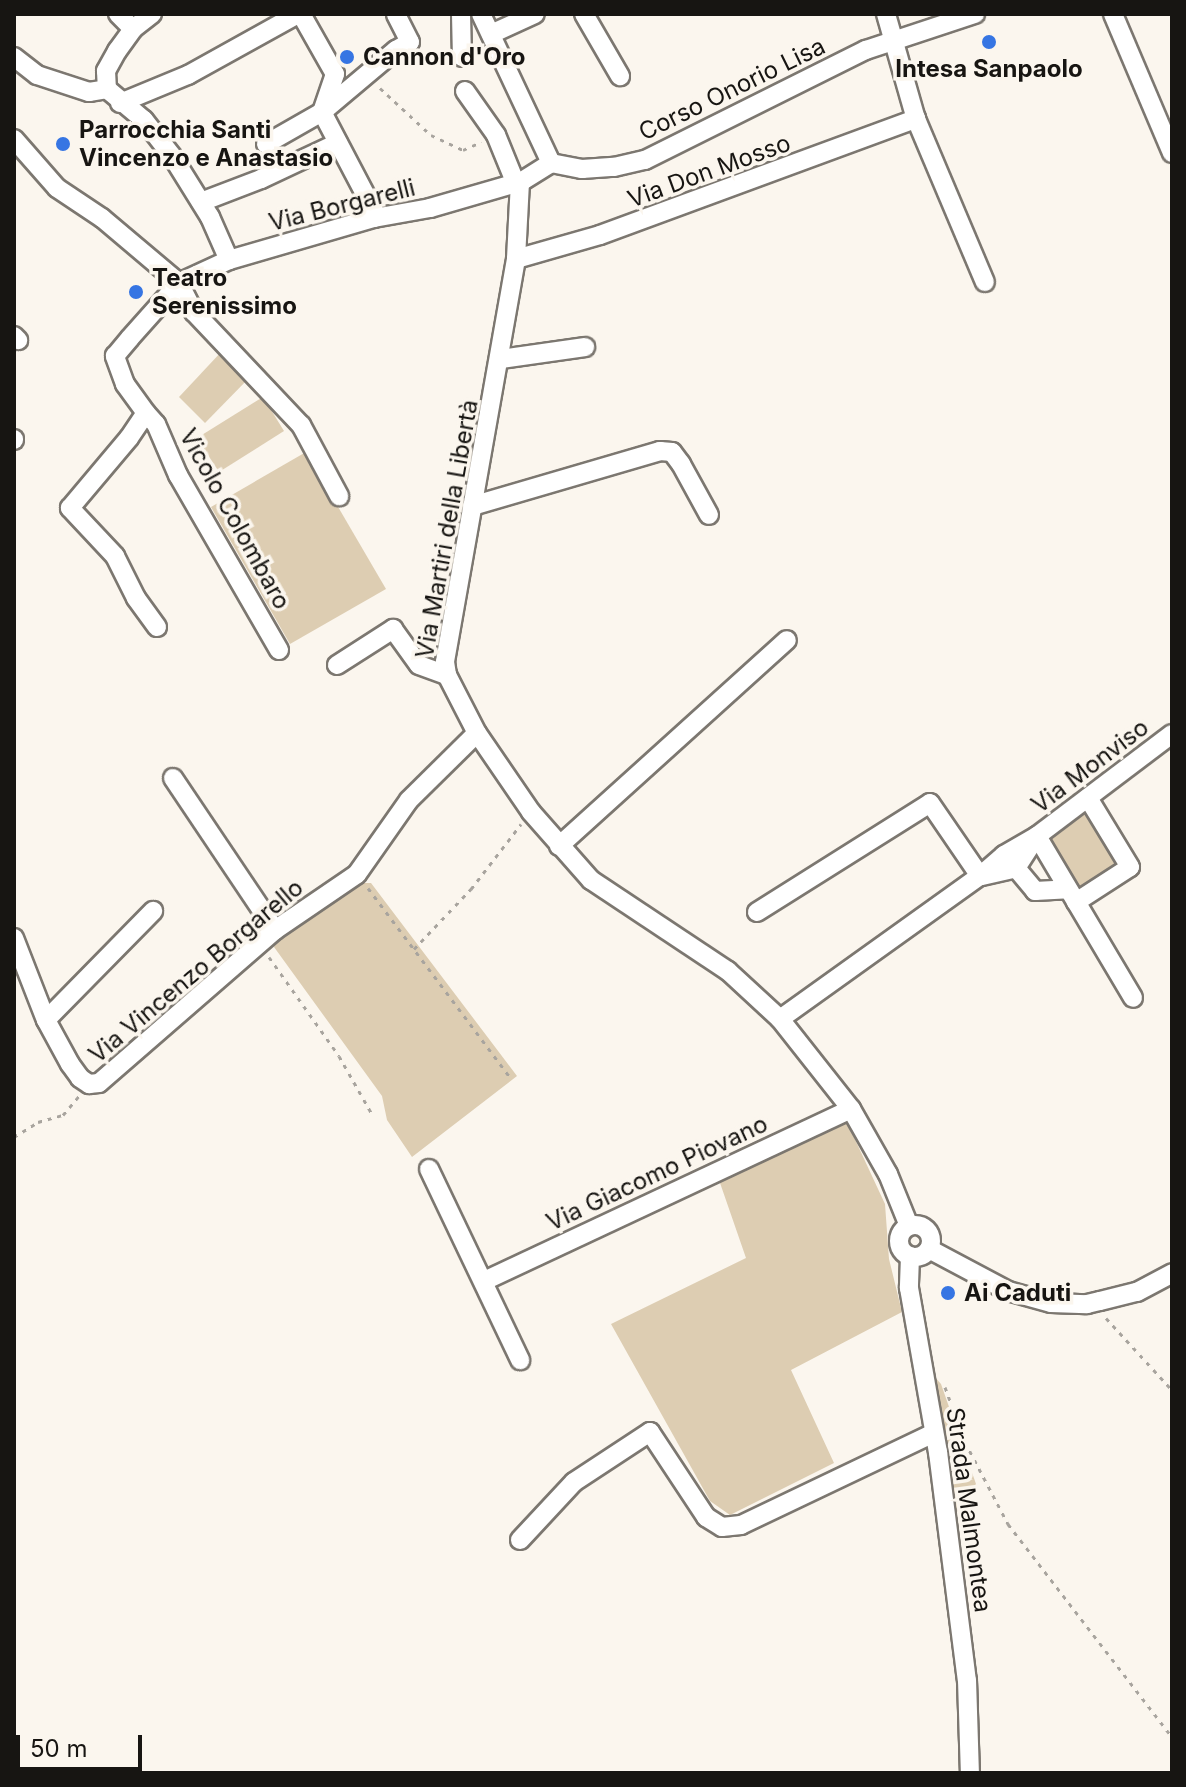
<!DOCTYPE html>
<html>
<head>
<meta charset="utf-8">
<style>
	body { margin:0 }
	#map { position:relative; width:1186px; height:1787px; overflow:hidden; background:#fbf6ee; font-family:Inter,sans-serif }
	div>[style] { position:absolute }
	.green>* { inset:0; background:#ddcdb2 }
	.path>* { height:3px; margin-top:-1.5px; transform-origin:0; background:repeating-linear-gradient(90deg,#a8a49e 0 4px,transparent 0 10px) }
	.roads { filter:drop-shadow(2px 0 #7c7770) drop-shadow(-2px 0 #7c7770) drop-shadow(0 2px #7c7770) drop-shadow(0 -2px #7c7770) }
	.minor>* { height:18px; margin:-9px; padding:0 9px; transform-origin:9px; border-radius:9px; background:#fff }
	.minor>.ring { margin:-9px; padding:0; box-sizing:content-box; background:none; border:18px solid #fff; border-radius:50% }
	.dots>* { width:22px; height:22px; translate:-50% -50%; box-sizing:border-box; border:4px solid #fbf6ee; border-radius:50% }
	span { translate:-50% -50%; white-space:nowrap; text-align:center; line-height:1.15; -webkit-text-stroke:7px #fbf6ee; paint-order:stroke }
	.poi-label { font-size:24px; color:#171512; font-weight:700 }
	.left { translate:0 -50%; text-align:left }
	.street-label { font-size:24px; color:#171512 }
	.frame { position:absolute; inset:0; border:16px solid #171512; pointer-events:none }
	.scale { position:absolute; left:16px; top:1735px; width:126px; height:36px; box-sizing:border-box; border:4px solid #171512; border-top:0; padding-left:10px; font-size:24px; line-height:28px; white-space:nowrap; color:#171512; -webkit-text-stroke:6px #fbf6ee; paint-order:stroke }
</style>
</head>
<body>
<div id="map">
	<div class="green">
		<i style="clip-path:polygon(223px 350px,250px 377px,205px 423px,179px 397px)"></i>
		<i style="clip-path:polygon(263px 397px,284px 431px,219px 472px,197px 438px)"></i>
		<i style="clip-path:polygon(306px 452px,386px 589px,290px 644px,211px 507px)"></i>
		<i style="clip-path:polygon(1088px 798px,1130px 867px,1076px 902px,1037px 836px)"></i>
		<i style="clip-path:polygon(353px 883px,371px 883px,517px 1076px,412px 1157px,387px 1120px,382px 1096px,274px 947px,277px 939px)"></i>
		<i style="clip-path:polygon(846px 1120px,885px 1204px,889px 1259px,902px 1312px,791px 1370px,834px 1463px,730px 1515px,710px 1501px,611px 1324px,746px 1258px,719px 1180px)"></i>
		<i style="clip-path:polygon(933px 1375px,941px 1384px,976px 1484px,953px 1518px)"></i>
	</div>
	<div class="path">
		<i style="left:380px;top:88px;width:69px;rotate:42.7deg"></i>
		<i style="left:431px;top:135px;width:35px;rotate:25deg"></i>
		<i style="left:463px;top:150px;width:20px;rotate:-24deg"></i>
		<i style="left:368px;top:888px;width:236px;rotate:53.1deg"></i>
		<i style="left:414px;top:949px;width:83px;rotate:-46.5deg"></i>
		<i style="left:471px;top:889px;width:82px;rotate:-52.4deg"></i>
		<i style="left:269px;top:957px;width:121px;rotate:54.7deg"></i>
		<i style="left:339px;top:1056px;width:67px;rotate:60.4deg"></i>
		<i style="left:14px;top:1137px;width:28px;rotate:-32deg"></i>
		<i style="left:38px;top:1122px;width:26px;rotate:-16deg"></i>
		<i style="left:63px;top:1115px;width:25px;rotate:-50deg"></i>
		<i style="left:1106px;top:1318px;width:96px;rotate:47.5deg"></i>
		<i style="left:945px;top:1387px;width:59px;rotate:70deg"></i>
		<i style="left:965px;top:1442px;width:93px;rotate:62.3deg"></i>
		<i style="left:1008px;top:1524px;width:269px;rotate:52.4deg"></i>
	</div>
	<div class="roads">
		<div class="minor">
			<i style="left:118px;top:14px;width:21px;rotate:45deg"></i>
			<i style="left:152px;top:14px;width:24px;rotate:142deg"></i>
			<i style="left:133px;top:29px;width:27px;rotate:126deg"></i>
			<i style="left:117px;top:51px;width:23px;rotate:119deg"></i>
			<i style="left:106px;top:71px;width:18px;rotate:87deg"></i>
			<i style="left:107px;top:89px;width:48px;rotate:40deg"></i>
			<i style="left:144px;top:120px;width:46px;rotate:52.1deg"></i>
			<i style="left:172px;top:156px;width:72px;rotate:58.1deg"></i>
			<i style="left:210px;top:217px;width:47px;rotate:66.2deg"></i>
			<i style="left:301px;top:14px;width:69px;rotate:60.5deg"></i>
			<i style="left:335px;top:74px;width:40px;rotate:108.9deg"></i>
			<i style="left:322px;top:112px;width:112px;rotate:62.3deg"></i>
			<i style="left:374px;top:211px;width:7px;rotate:90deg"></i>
			<i style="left:461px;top:14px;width:43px;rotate:88.7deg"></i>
			<i style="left:481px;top:14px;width:165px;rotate:64.8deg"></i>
			<i style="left:584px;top:14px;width:72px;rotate:59.9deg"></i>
			<i style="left:886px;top:14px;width:109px;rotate:74.1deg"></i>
			<i style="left:916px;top:119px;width:177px;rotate:67.1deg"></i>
			<i style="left:1113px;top:14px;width:151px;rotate:67deg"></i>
			<i style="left:491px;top:34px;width:48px;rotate:-24.4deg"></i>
			<i style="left:14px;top:57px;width:29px;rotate:38deg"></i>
			<i style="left:37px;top:75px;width:55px;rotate:18.1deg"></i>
			<i style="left:89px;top:92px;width:18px;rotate:-9deg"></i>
			<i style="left:465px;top:91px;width:54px;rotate:54.8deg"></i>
			<i style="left:496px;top:135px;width:53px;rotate:67.8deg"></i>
			<i style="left:120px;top:103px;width:74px;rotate:-22.4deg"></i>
			<i style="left:188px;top:75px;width:126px;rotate:-29deg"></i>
			<i style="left:14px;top:139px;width:65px;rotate:48.7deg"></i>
			<i style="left:57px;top:188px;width:54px;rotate:33.7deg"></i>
			<i style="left:102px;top:218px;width:101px;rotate:40.2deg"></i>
			<i style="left:179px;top:283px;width:33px;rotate:63deg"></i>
			<i style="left:194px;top:312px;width:156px;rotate:46.6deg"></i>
			<i style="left:301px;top:425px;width:81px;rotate:61.8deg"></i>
			<i style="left:266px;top:144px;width:64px;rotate:-29.7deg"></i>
			<i style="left:322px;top:112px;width:97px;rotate:-40deg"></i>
			<i style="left:396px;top:50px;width:16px;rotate:-30deg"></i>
			<i style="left:410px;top:42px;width:31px;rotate:-117deg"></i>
			<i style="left:551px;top:163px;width:36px;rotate:148deg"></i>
			<i style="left:520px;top:182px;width:77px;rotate:93deg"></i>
			<i style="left:516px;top:259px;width:409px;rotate:100deg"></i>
			<i style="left:445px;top:662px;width:13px;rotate:81deg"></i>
			<i style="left:447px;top:675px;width:65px;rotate:62.7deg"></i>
			<i style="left:477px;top:733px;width:96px;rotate:55.6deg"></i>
			<i style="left:531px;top:812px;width:91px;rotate:48.6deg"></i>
			<i style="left:591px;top:880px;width:164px;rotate:33.6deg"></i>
			<i style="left:728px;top:971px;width:71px;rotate:42.7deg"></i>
			<i style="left:780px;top:1019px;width:115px;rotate:51.7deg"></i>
			<i style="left:851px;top:1109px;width:75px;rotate:60.4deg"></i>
			<i style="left:888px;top:1174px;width:56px;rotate:68deg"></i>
			<i style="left:551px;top:163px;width:32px;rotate:11deg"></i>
			<i style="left:582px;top:169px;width:32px;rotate:-4deg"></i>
			<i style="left:614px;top:167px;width:32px;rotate:-13deg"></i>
			<i style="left:645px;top:160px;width:247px;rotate:-26.5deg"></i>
			<i style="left:866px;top:50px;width:115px;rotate:-18.3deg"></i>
			<i style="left:201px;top:202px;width:64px;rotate:-21deg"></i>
			<i style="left:261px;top:179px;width:85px;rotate:-25.1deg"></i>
			<i style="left:516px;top:259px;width:87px;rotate:-15.9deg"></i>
			<i style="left:600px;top:235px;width:337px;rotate:-20.2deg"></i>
			<i style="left:14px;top:336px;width:6px;rotate:45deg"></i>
			<i style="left:501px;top:359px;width:85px;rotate:-8.1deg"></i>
			<i style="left:146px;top:413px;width:15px;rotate:48deg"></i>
			<i style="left:156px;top:424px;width:56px;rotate:66.7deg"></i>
			<i style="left:178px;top:475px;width:202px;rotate:60deg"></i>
			<i style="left:14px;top:439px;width:1px;rotate:90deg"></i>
			<i style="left:472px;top:506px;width:196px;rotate:-16.3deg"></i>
			<i style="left:660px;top:451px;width:12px;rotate:5deg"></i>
			<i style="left:672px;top:452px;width:15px;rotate:53deg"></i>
			<i style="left:681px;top:464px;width:58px;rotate:61.2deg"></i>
			<i style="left:157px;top:627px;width:36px;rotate:-126deg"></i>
			<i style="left:136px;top:598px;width:47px;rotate:-116.6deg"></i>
			<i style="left:115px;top:556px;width:66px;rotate:-133.2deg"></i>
			<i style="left:70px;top:508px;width:92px;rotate:-49.9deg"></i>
			<i style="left:129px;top:438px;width:30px;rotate:-56deg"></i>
			<i style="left:146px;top:413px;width:36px;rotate:-126deg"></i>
			<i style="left:125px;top:384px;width:30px;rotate:-110deg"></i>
			<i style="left:115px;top:356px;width:23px;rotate:-50deg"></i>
			<i style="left:130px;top:338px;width:74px;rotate:-48.3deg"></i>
			<i style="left:179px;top:283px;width:55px;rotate:-24.7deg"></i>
			<i style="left:229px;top:260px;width:151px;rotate:-16.2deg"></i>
			<i style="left:374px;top:218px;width:57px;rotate:-10.1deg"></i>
			<i style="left:430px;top:208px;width:94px;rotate:-16.1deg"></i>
			<i style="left:337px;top:665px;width:67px;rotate:-32.7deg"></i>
			<i style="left:393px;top:629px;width:44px;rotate:54.2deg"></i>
			<i style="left:419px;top:665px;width:30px;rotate:20deg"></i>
			<i style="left:173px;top:778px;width:183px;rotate:56.1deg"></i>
			<i style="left:1037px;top:836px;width:188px;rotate:59.3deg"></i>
			<i style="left:559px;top:846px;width:307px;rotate:-42.1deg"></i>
			<i style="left:1016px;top:868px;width:30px;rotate:50deg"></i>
			<i style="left:1035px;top:891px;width:33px;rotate:-3deg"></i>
			<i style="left:982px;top:876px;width:35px;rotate:-13deg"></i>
			<i style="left:1016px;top:868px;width:31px;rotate:-57deg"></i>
			<i style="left:1076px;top:902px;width:64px;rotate:-32.9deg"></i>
			<i style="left:1130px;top:867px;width:81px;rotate:-121.3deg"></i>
			<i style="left:757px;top:912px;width:204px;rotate:-32.2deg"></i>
			<i style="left:930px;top:803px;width:88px;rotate:55.6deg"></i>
			<i style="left:14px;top:938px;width:88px;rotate:68.7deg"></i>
			<i style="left:46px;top:1020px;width:50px;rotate:61.4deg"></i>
			<i style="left:70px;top:1064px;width:17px;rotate:54deg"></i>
			<i style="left:80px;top:1078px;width:11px;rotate:34deg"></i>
			<i style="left:89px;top:1084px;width:10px;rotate:-6deg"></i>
			<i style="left:99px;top:1083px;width:233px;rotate:-41deg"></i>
			<i style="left:275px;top:930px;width:99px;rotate:-34.3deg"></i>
			<i style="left:357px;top:874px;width:90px;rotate:-54.9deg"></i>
			<i style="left:409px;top:800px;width:95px;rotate:-44.6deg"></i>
			<i style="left:780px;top:1019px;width:246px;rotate:-35.6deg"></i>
			<i style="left:980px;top:876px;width:32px;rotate:-41deg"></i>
			<i style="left:1004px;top:855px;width:38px;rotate:-30deg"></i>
			<i style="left:1037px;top:836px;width:169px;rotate:-37.1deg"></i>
			<i style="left:46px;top:1020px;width:153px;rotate:-45.5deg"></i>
			<i style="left:429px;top:1169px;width:212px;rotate:64.5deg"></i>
			<i class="ring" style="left:899px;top:1225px;width:14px;height:14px"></i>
			<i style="left:929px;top:1249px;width:89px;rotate:28deg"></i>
			<i style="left:1008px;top:1291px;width:45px;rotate:15.6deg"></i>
			<i style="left:1051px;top:1303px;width:36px;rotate:2deg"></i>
			<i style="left:1087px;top:1304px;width:13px;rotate:-13deg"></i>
			<i style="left:1100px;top:1301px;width:38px;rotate:-14deg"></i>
			<i style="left:1137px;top:1292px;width:40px;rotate:-28deg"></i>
			<i style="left:910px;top:1256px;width:32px;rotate:92deg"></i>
			<i style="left:909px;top:1288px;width:167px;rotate:80deg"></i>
			<i style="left:938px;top:1452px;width:230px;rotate:82.8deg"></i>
			<i style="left:967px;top:1680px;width:93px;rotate:88.2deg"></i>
			<i style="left:484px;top:1281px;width:405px;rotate:-25.1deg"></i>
			<i style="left:520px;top:1540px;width:79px;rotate:-47deg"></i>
			<i style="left:574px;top:1482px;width:91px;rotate:-33.3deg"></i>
			<i style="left:650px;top:1432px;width:102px;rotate:56.6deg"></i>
			<i style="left:706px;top:1517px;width:19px;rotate:32deg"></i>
			<i style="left:722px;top:1527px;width:19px;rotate:-6deg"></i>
			<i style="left:741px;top:1525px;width:214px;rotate:-25.5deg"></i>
		</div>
	</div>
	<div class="dots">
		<i style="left:989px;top:42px;background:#3675e3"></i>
		<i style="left:347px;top:57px;background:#3675e3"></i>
		<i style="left:63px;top:144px;background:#3675e3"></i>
		<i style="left:136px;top:292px;background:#3675e3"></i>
		<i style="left:948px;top:1293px;background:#3675e3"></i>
	</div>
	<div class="poi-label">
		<span class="left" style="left:363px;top:57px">Cannon d'Oro</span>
		<span style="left:989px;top:69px">Intesa Sanpaolo</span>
		<span class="left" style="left:79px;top:144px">Parrocchia Santi<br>Vincenzo e Anastasio</span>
		<span class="left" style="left:152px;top:292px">Teatro<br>Serenissimo</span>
		<span class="left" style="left:964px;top:1293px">Ai Caduti</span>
	</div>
	<div class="street-label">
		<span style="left:732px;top:89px;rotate:-26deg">Corso Onorio Lisa</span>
		<span style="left:709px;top:171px;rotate:-20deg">Via Don Mosso</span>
		<span style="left:342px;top:205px;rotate:-14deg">Via Borgarelli</span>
		<span style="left:235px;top:519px;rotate:61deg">Vicolo Colombaro</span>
		<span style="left:447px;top:529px;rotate:-80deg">Via Martiri della Libertà</span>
		<span style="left:1090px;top:766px;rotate:-37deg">Via Monviso</span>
		<span style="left:196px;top:971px;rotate:-40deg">Via Vincenzo Borgarello</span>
		<span style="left:657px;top:1173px;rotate:-25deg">Via Giacomo Piovano</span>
		<span style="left:969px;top:1510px;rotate:82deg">Strada Malmontea</span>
	</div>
	<div class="frame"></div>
	<div class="scale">50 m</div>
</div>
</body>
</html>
